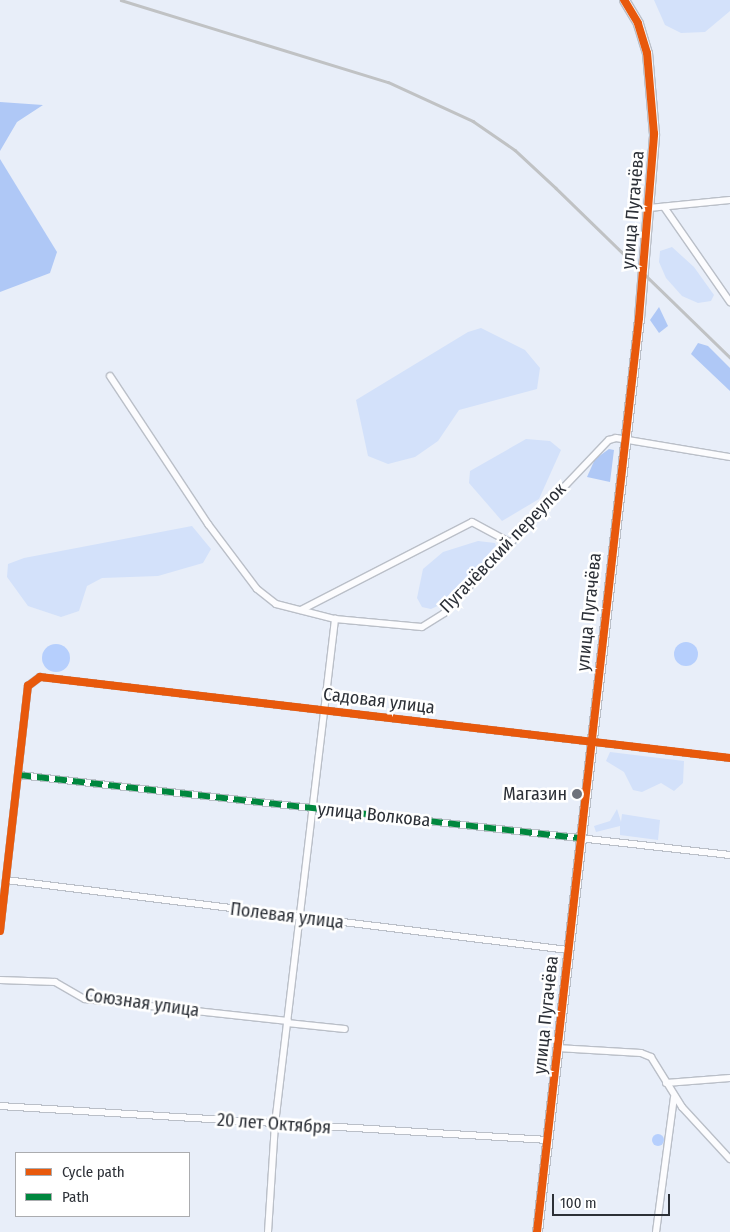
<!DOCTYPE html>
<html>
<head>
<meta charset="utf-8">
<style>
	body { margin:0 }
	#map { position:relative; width:730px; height:1232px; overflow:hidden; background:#e8eef9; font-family:"Fira Sans Condensed",sans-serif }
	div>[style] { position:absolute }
	.green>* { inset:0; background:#d3e1fa }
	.forest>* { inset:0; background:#afc8f6 }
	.water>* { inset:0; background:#b6cffd }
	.round { border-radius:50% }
	.roads { filter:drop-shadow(1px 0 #babfc8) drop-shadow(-1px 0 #babfc8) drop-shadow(0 1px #babfc8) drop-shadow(0 -1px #babfc8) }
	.street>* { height:6px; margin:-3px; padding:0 3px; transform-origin:3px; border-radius:3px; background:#fcfcfe }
	.secondary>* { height:9px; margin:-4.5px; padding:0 4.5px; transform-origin:4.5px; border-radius:4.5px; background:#fcfcfe }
	.rail>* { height:2.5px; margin:-1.25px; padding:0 1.25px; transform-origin:1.25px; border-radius:1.25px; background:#c0c2c4 }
	.quiet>* { height:6px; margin-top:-3px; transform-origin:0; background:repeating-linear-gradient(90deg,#00873e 0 12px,transparent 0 18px) }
	.cycleway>* { height:8px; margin:-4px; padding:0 4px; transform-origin:4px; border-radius:4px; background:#e8590c }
	.dots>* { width:14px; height:14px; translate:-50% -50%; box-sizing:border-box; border:2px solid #fff; border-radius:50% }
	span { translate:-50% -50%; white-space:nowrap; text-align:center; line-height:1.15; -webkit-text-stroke:5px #fff; paint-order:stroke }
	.street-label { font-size:18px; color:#2c3037 }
	.poi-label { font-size:18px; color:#2c3037 }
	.right { translate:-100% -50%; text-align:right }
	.legend { position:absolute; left:15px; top:1152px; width:175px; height:65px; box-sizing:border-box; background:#fff; border:1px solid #abacaf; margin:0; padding:6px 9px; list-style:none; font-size:15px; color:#2c3037 }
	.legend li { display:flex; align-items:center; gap:10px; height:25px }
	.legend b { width:25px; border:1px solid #abacaf }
	.scale { position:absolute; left:552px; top:1194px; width:118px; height:22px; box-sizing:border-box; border:2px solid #2c3037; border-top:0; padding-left:6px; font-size:15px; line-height:18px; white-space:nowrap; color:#2c3037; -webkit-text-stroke:4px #fff; paint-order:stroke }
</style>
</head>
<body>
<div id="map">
	<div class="green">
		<i style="clip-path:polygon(654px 0,730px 0,730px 11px,705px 32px,681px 33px,665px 25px)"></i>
		<i style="clip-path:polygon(672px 247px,694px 267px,714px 295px,711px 301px,698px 303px,682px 296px,666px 278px,659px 262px,660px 251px)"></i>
		<i style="clip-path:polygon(481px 328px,525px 350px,540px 368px,537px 389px,459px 410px,438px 441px,415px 457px,388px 464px,368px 456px,356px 400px,468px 332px)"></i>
		<i style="clip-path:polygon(526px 439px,550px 441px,561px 450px,539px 499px,502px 521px,469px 483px,470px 471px)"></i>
		<i style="clip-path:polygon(192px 526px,211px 549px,203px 563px,158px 576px,102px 578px,87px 586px,79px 611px,61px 617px,28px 606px,7px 577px,8px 564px,24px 558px)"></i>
		<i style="clip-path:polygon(478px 541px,495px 543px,497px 549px,444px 603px,431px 609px,422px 607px,417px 598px,423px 569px,443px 552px)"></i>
		<i style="clip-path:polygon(610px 752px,684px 761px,683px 783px,674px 791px,661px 783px,642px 792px,633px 790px,624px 772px,606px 761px)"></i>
		<i style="clip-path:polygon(617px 809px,621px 822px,622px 814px,660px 820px,658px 840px,620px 835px,620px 826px,596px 832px,594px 826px,610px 821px)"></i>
	</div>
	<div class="forest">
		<i style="clip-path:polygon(0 102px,43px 105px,17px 122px,0 151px)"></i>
		<i style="clip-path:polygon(0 159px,57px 252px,50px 273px,0 292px)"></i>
		<i style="clip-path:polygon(659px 307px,668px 326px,659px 333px,650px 320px)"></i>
		<i style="clip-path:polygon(698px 343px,708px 346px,730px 368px,730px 391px,691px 354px)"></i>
		<i style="clip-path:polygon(609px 449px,614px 450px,610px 482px,587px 477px,595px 459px)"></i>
	</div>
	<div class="water">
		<i class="round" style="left:674px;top:642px;width:24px;height:24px"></i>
		<i class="round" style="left:42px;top:644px;width:28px;height:28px"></i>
		<i class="round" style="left:652px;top:1134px;width:12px;height:12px"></i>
	</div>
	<div class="roads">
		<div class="street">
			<i style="left:664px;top:207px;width:116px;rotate:55.2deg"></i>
			<i style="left:649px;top:208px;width:81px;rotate:-5.6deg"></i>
			<i style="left:110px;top:376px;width:178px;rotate:56.5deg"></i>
			<i style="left:208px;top:524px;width:81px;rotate:53deg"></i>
			<i style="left:257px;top:589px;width:24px;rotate:38deg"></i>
			<i style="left:276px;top:604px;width:61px;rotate:14.3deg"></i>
			<i style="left:335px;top:619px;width:87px;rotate:5.3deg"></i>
			<i style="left:422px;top:627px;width:26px;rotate:-32deg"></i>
			<i style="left:444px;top:613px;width:239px;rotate:-46.4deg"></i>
			<i style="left:609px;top:440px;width:7px;rotate:-16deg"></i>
			<i style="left:616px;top:438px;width:116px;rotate:9.5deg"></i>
			<i style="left:301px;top:610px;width:192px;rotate:-27.2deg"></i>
			<i style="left:472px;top:522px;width:44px;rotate:28.3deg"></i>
			<i style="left:19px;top:775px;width:715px;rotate:6.42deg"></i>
			<i style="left:6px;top:880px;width:566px;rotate:7.1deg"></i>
			<i style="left:0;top:931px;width:247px;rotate:-83.5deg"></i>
			<i style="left:28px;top:686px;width:15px;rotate:-37deg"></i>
			<i style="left:40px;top:677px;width:695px;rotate:6.7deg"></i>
			<i style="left:0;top:980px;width:55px;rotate:2.1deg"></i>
			<i style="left:55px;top:982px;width:34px;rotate:30deg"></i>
			<i style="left:85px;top:999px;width:204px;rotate:6.2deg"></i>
			<i style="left:287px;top:1023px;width:58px;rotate:5.9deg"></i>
			<i style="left:557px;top:1048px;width:84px;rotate:3.4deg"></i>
			<i style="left:641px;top:1053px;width:11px;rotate:22deg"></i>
			<i style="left:651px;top:1057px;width:59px;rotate:58.2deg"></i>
			<i style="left:682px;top:1107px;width:71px;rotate:47.3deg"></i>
			<i style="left:666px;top:1083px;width:64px;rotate:-4.5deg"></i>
			<i style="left:0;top:1106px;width:549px;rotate:3.55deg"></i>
			<i style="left:268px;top:1232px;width:108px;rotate:-86.3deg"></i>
			<i style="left:275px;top:1124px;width:509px;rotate:-83.22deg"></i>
			<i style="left:656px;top:1232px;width:136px;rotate:-82.4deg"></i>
		</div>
		<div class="secondary">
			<i style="left:537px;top:1232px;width:920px;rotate:-83.63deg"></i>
			<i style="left:639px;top:318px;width:185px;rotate:-85.3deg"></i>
			<i style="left:654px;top:134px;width:81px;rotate:-94.9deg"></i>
			<i style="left:647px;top:53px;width:31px;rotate:-107deg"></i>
			<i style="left:638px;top:23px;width:27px;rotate:-121deg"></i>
		</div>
	</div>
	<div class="rail">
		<i style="left:121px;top:0;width:279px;rotate:17.1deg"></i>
		<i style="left:388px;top:82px;width:94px;rotate:24.6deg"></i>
		<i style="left:473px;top:121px;width:51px;rotate:34.6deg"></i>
		<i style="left:515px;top:150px;width:56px;rotate:42.8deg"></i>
		<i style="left:556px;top:188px;width:243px;rotate:44.2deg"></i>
	</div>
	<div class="quiet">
		<i style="left:19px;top:775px;width:563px;rotate:6.43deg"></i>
	</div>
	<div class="cycleway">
		<i style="left:0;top:931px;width:247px;rotate:-83.5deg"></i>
		<i style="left:28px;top:686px;width:15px;rotate:-37deg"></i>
		<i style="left:40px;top:677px;width:695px;rotate:6.7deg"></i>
		<i style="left:537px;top:1232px;width:920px;rotate:-83.63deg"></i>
		<i style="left:639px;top:318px;width:185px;rotate:-85.3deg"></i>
		<i style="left:654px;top:134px;width:81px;rotate:-94.9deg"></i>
		<i style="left:647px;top:53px;width:31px;rotate:-107deg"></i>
		<i style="left:638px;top:23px;width:27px;rotate:-121deg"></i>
	</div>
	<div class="dots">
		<i style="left:577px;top:794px;background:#6e727b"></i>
	</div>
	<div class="street-label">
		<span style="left:633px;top:210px;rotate:-85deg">улица Пугачёва</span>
		<span style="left:503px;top:548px;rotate:-46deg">Пугачёвский переулок</span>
		<span style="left:589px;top:612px;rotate:-84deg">улица Пугачёва</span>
		<span style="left:379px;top:701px;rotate:7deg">Садовая улица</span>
		<span style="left:374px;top:815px;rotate:6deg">улица Волкова</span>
		<span style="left:287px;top:916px;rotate:7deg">Полевая улица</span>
		<span style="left:142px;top:1003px;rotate:8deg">Союзная улица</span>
		<span style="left:546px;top:1015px;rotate:-84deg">улица Пугачёва</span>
		<span style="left:274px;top:1124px;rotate:4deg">20 лет Октября</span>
	</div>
	<div class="poi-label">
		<span class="right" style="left:567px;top:794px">Магазин</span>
	</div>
	<ul class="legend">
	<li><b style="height:6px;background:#e8590c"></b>Cycle path</li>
	<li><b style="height:6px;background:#00873e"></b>Path</li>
	</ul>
	<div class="scale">100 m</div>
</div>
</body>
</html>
